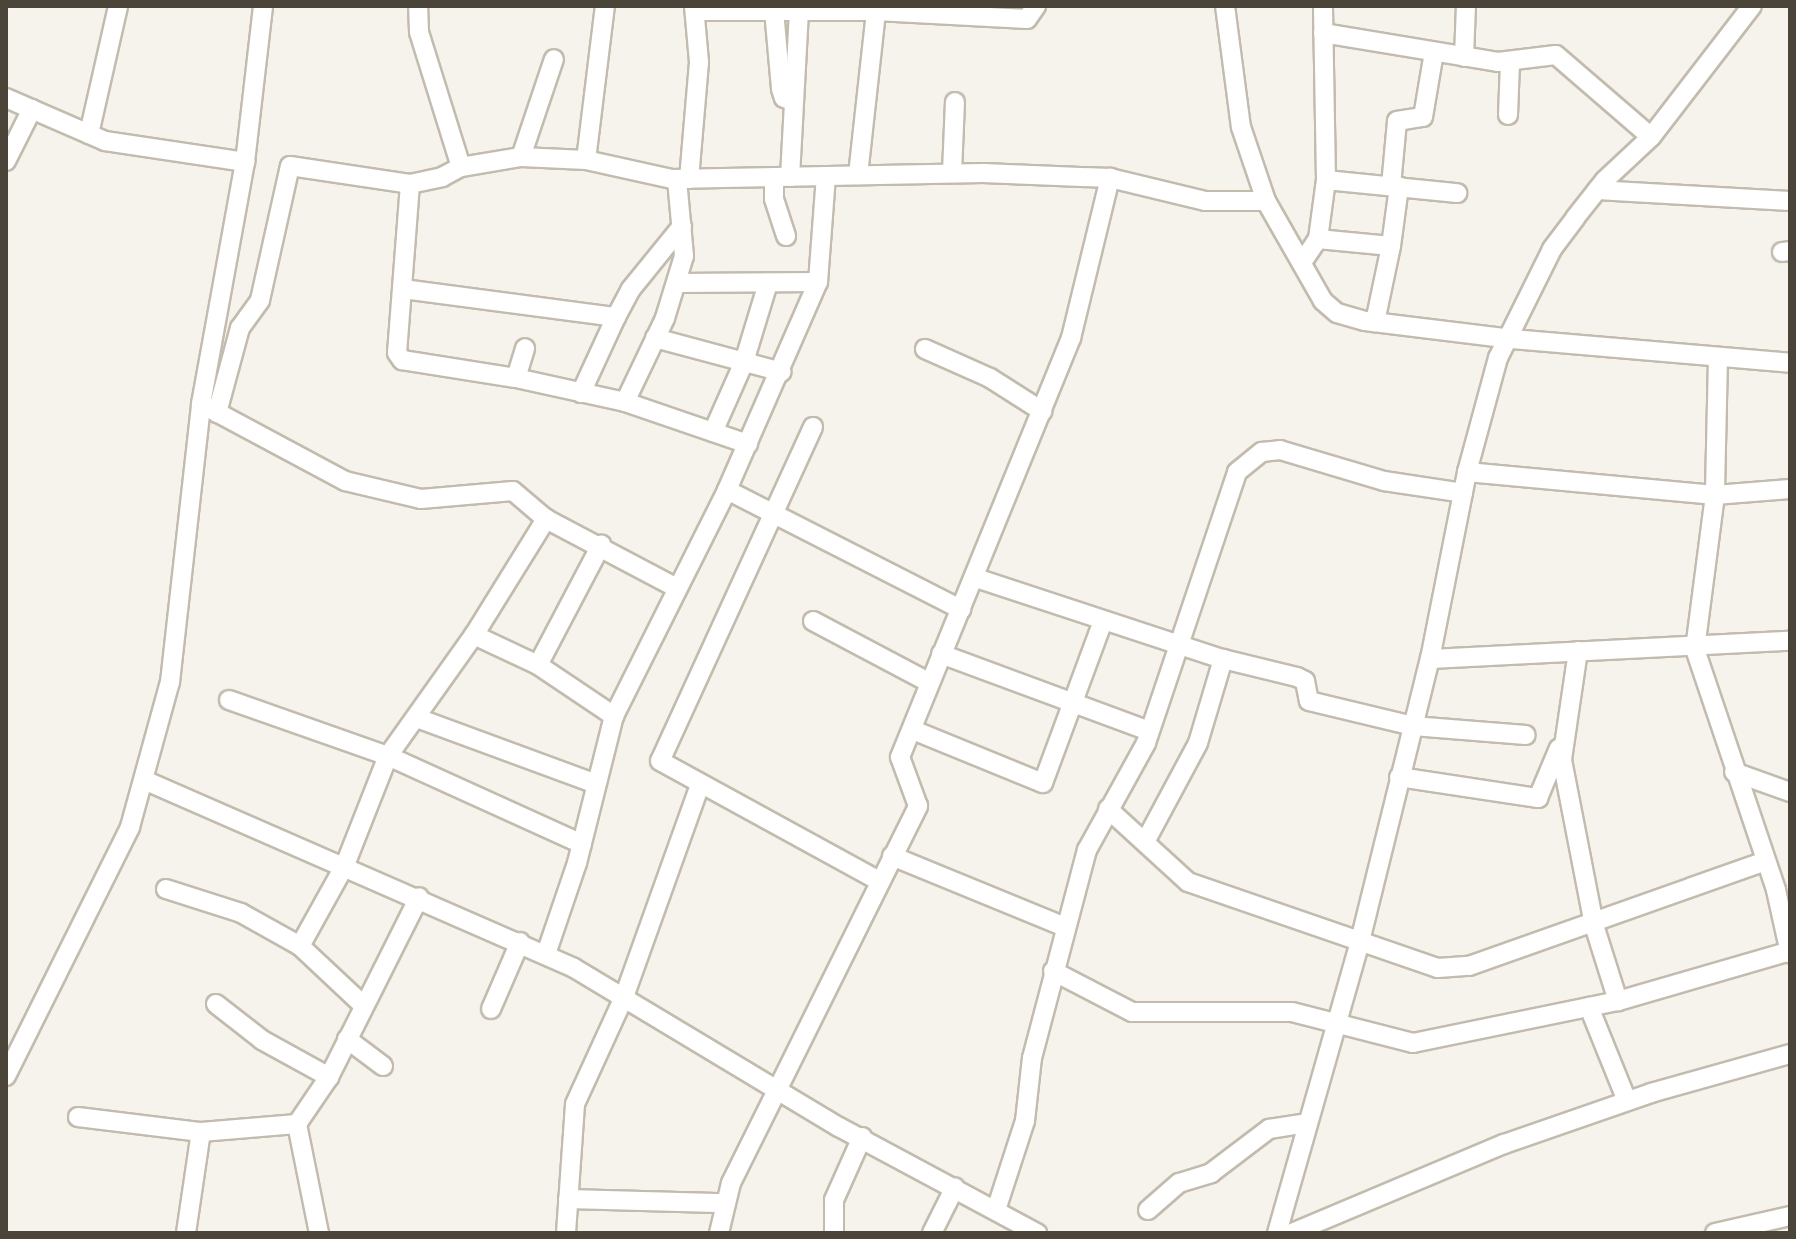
<!DOCTYPE html>
<html>
<head>
<meta charset="utf-8">
<style>
	body { margin:0 }
	#map { position:relative; width:1796px; height:1239px; overflow:hidden; background:#f6f3ec; font-family:Barlow,sans-serif }
	div>[style] { position:absolute }
	.roads { filter:drop-shadow(2px 0 #c2bbae) drop-shadow(-2px 0 #c2bbae) drop-shadow(0 2px #c2bbae) drop-shadow(0 -2px #c2bbae) }
	.minor>* { height:18px; margin:-9px; padding:0 9px; transform-origin:9px; border-radius:9px; background:#fff }
	span { translate:-50% -50%; white-space:nowrap; text-align:center; line-height:1.15; -webkit-text-stroke:8px #fff; paint-order:stroke }
	.frame { position:absolute; inset:0; border:8px solid #4b4439; pointer-events:none }
</style>
</head>
<body>
<div id="map">
	<div class="roads">
		<div class="minor">
			<i style="left:1225px;top:6px;width:122px;rotate:82.5deg"></i>
			<i style="left:1241px;top:127px;width:78px;rotate:71.3deg"></i>
			<i style="left:1266px;top:201px;width:115px;rotate:60.3deg"></i>
			<i style="left:1323px;top:301px;width:18px;rotate:41deg"></i>
			<i style="left:1337px;top:313px;width:29px;rotate:16deg"></i>
			<i style="left:1365px;top:321px;width:148px;rotate:7deg"></i>
			<i style="left:1512px;top:339px;width:279px;rotate:4.9deg"></i>
			<i style="left:774px;top:10px;width:79px;rotate:84.9deg"></i>
			<i style="left:781px;top:89px;width:9px;rotate:72deg"></i>
			<i style="left:784px;top:98px;width:10px;rotate:17deg"></i>
			<i style="left:695px;top:11px;width:181px"></i>
			<i style="left:876px;top:11px;width:151px;rotate:3deg"></i>
			<i style="left:1027px;top:19px;width:16px;rotate:-55deg"></i>
			<i style="left:1323px;top:33px;width:177px;rotate:9.4deg"></i>
			<i style="left:1498px;top:62px;width:58px;rotate:-6.9deg"></i>
			<i style="left:1556px;top:55px;width:125px;rotate:40.8deg"></i>
			<i style="left:1464px;top:57px;width:51px;rotate:-87.8deg"></i>
			<i style="left:6px;top:98px;width:108px;rotate:23.5deg"></i>
			<i style="left:105px;top:141px;width:142px;rotate:8.5deg"></i>
			<i style="left:1508px;top:115px;width:53px;rotate:-87.8deg"></i>
			<i style="left:89px;top:134px;width:131px;rotate:-77.2deg"></i>
			<i style="left:521px;top:157px;width:103px;rotate:-71.4deg"></i>
			<i style="left:586px;top:160px;width:155px;rotate:-83deg"></i>
			<i style="left:6px;top:161px;width:58px;rotate:-63.4deg"></i>
			<i style="left:461px;top:167px;width:61px;rotate:-9.5deg"></i>
			<i style="left:521px;top:157px;width:65px;rotate:2.6deg"></i>
			<i style="left:586px;top:160px;width:88px;rotate:12.5deg"></i>
			<i style="left:672px;top:179px;width:311px;rotate:-1.1deg"></i>
			<i style="left:983px;top:173px;width:127px;rotate:2.3deg"></i>
			<i style="left:1110px;top:178px;width:98px;rotate:13.6deg"></i>
			<i style="left:1205px;top:201px;width:61px"></i>
			<i style="left:952px;top:173px;width:71px;rotate:-87.6deg"></i>
			<i style="left:858px;top:175px;width:165px;rotate:-83.7deg"></i>
			<i style="left:774px;top:177px;width:22px;rotate:90deg"></i>
			<i style="left:774px;top:199px;width:39px;rotate:72deg"></i>
			<i style="left:790px;top:177px;width:168px;rotate:-86.9deg"></i>
			<i style="left:689px;top:179px;width:117px;rotate:-85.1deg"></i>
			<i style="left:699px;top:62px;width:56px;rotate:-95.1deg"></i>
			<i style="left:1326px;top:180px;width:132px;rotate:5.7deg"></i>
			<i style="left:410px;top:184px;width:169px;rotate:94.4deg"></i>
			<i style="left:397px;top:353px;width:9px;rotate:54deg"></i>
			<i style="left:402px;top:360px;width:115px;rotate:9deg"></i>
			<i style="left:516px;top:378px;width:112px;rotate:12.4deg"></i>
			<i style="left:625px;top:402px;width:130px;rotate:18.9deg"></i>
			<i style="left:1391px;top:186px;width:65px;rotate:-84.7deg"></i>
			<i style="left:1397px;top:121px;width:26px;rotate:-9deg"></i>
			<i style="left:1423px;top:117px;width:66px;rotate:-80.4deg"></i>
			<i style="left:1597px;top:190px;width:193px;rotate:3.3deg"></i>
			<i style="left:1318px;top:239px;width:73px;rotate:5.5deg"></i>
			<i style="left:1391px;top:246px;width:78px;rotate:101.9deg"></i>
			<i style="left:1391px;top:246px;width:60px;rotate:-82.3deg"></i>
			<i style="left:1782px;top:252px;width:8px;rotate:-7deg"></i>
			<i style="left:1303px;top:261px;width:27px;rotate:-56deg"></i>
			<i style="left:1318px;top:239px;width:60px;rotate:-82.3deg"></i>
			<i style="left:1326px;top:180px;width:174px;rotate:-91deg"></i>
			<i style="left:677px;top:283px;width:141px;rotate:-0.4deg"></i>
			<i style="left:403px;top:289px;width:215px;rotate:7.5deg"></i>
			<i style="left:616px;top:317px;width:32px;rotate:-62deg"></i>
			<i style="left:631px;top:289px;width:81px;rotate:-51deg"></i>
			<i style="left:655px;top:338px;width:131px;rotate:15deg"></i>
			<i style="left:925px;top:349px;width:71px;rotate:24deg"></i>
			<i style="left:990px;top:378px;width:62px;rotate:32.4deg"></i>
			<i style="left:1718px;top:358px;width:137px;rotate:91.3deg"></i>
			<i style="left:1715px;top:495px;width:155px;rotate:97.4deg"></i>
			<i style="left:1695px;top:649px;width:254px;rotate:71.4deg"></i>
			<i style="left:1776px;top:890px;width:65px;rotate:77.5deg"></i>
			<i style="left:516px;top:378px;width:31px;rotate:-73deg"></i>
			<i style="left:581px;top:393px;width:84px;rotate:-65.3deg"></i>
			<i style="left:625px;top:402px;width:93px;rotate:-64.5deg"></i>
			<i style="left:665px;top:318px;width:65px;rotate:-73deg"></i>
			<i style="left:684px;top:256px;width:77px;rotate:-95.2deg"></i>
			<i style="left:207px;top:407px;width:157px;rotate:28.2deg"></i>
			<i style="left:345px;top:481px;width:78px;rotate:13.3deg"></i>
			<i style="left:421px;top:499px;width:92px;rotate:-5deg"></i>
			<i style="left:513px;top:491px;width:43px;rotate:40.3deg"></i>
			<i style="left:546px;top:519px;width:148px;rotate:27.8deg"></i>
			<i style="left:217px;top:413px;width:88px;rotate:-74.9deg"></i>
			<i style="left:240px;top:328px;width:34px;rotate:-54deg"></i>
			<i style="left:260px;top:300px;width:137px;rotate:-77.4deg"></i>
			<i style="left:290px;top:166px;width:121px;rotate:8.5deg"></i>
			<i style="left:410px;top:184px;width:33px;rotate:-12deg"></i>
			<i style="left:442px;top:177px;width:21px;rotate:-28deg"></i>
			<i style="left:461px;top:167px;width:141px;rotate:-107.3deg"></i>
			<i style="left:419px;top:32px;width:26px;rotate:-92deg"></i>
			<i style="left:813px;top:427px;width:367px;rotate:114.6deg"></i>
			<i style="left:660px;top:761px;width:250px;rotate:28.7deg"></i>
			<i style="left:713px;top:432px;width:77px;rotate:-66.1deg"></i>
			<i style="left:744px;top:362px;width:83px;rotate:-73.1deg"></i>
			<i style="left:1467px;top:472px;width:249px;rotate:5.3deg"></i>
			<i style="left:1715px;top:495px;width:75px;rotate:-4.6deg"></i>
			<i style="left:727px;top:490px;width:263px;rotate:27deg"></i>
			<i style="left:976px;top:578px;width:260px;rotate:18.2deg"></i>
			<i style="left:1223px;top:659px;width:76px;rotate:13.7deg"></i>
			<i style="left:1297px;top:677px;width:9px;rotate:27deg"></i>
			<i style="left:1305px;top:681px;width:20px;rotate:79deg"></i>
			<i style="left:1309px;top:701px;width:107px;rotate:13.5deg"></i>
			<i style="left:1413px;top:726px;width:113px;rotate:4.6deg"></i>
			<i style="left:813px;top:621px;width:132px;rotate:27.9deg"></i>
			<i style="left:474px;top:635px;width:71px;rotate:25.1deg"></i>
			<i style="left:538px;top:665px;width:92px;rotate:33.9deg"></i>
			<i style="left:1578px;top:651px;width:110px;rotate:98.4deg"></i>
			<i style="left:1562px;top:760px;width:168px;rotate:79deg"></i>
			<i style="left:1594px;top:925px;width:80px;rotate:72.5deg"></i>
			<i style="left:941px;top:654px;width:222px;rotate:20.3deg"></i>
			<i style="left:1430px;top:659px;width:360px;rotate:-2.9deg"></i>
			<i style="left:538px;top:665px;width:136px;rotate:-62.3deg"></i>
			<i style="left:229px;top:700px;width:169px;rotate:19.4deg"></i>
			<i style="left:388px;top:756px;width:213px;rotate:24.4deg"></i>
			<i style="left:417px;top:718px;width:191px;rotate:20.2deg"></i>
			<i style="left:913px;top:730px;width:140px;rotate:22.2deg"></i>
			<i style="left:1043px;top:783px;width:173px;rotate:-69.7deg"></i>
			<i style="left:1734px;top:772px;width:59px;rotate:19.7deg"></i>
			<i style="left:1399px;top:777px;width:141px;rotate:8.6deg"></i>
			<i style="left:1538px;top:798px;width:54px;rotate:-67.2deg"></i>
			<i style="left:144px;top:780px;width:469px;rotate:23.6deg"></i>
			<i style="left:574px;top:968px;width:309px;rotate:31deg"></i>
			<i style="left:839px;top:1127px;width:225px;rotate:28.2deg"></i>
			<i style="left:1108px;top:809px;width:108px;rotate:42.4deg"></i>
			<i style="left:1188px;top:882px;width:264px;rotate:19deg"></i>
			<i style="left:1438px;top:968px;width:31px;rotate:-4deg"></i>
			<i style="left:1469px;top:966px;width:314px;rotate:-19.5deg"></i>
			<i style="left:1145px;top:842px;width:112px;rotate:-61.8deg"></i>
			<i style="left:1198px;top:743px;width:88px;rotate:-73.4deg"></i>
			<i style="left:892px;top:856px;width:187px;rotate:22.3deg"></i>
			<i style="left:166px;top:889px;width:79px;rotate:17.7deg"></i>
			<i style="left:241px;top:913px;width:68px;rotate:29.2deg"></i>
			<i style="left:300px;top:946px;width:85px;rotate:43.1deg"></i>
			<i style="left:300px;top:946px;width:93px;rotate:-60.9deg"></i>
			<i style="left:345px;top:865px;width:117px;rotate:-68.5deg"></i>
			<i style="left:388px;top:756px;width:148px;rotate:-54.6deg"></i>
			<i style="left:474px;top:635px;width:137px;rotate:-58.2deg"></i>
			<i style="left:546px;top:954px;width:96px;rotate:-71.2deg"></i>
			<i style="left:577px;top:863px;width:152px;rotate:-75.9deg"></i>
			<i style="left:614px;top:716px;width:253px;rotate:-63.4deg"></i>
			<i style="left:727px;top:490px;width:227px;rotate:-66.4deg"></i>
			<i style="left:818px;top:282px;width:106px;rotate:-85.7deg"></i>
			<i style="left:1053px;top:971px;width:89px;rotate:27.4deg"></i>
			<i style="left:1132px;top:1012px;width:160px"></i>
			<i style="left:1292px;top:1012px;width:125px;rotate:14.4deg"></i>
			<i style="left:1413px;top:1043px;width:209px;rotate:-11.6deg"></i>
			<i style="left:1618px;top:1001px;width:179px;rotate:-16.2deg"></i>
			<i style="left:216px;top:1004px;width:58px;rotate:38deg"></i>
			<i style="left:262px;top:1040px;width:77px;rotate:28.9deg"></i>
			<i style="left:1589px;top:1007px;width:101px;rotate:68deg"></i>
			<i style="left:491px;top:1009px;width:73px;rotate:-66.6deg"></i>
			<i style="left:347px;top:1039px;width:45px;rotate:36.9deg"></i>
			<i style="left:6px;top:1076px;width:278px;rotate:-63.5deg"></i>
			<i style="left:130px;top:827px;width:150px;rotate:-74.6deg"></i>
			<i style="left:170px;top:682px;width:280px;rotate:-83.6deg"></i>
			<i style="left:201px;top:404px;width:246px;rotate:-79.7deg"></i>
			<i style="left:245px;top:162px;width:157px;rotate:-83.4deg"></i>
			<i style="left:78px;top:1117px;width:124px;rotate:7deg"></i>
			<i style="left:201px;top:1132px;width:96px;rotate:-4.8deg"></i>
			<i style="left:297px;top:1124px;width:57px;rotate:-55.8deg"></i>
			<i style="left:329px;top:1077px;width:201px;rotate:-63.4deg"></i>
			<i style="left:297px;top:1124px;width:111px;rotate:78.6deg"></i>
			<i style="left:568px;top:1199px;width:158px;rotate:1.5deg"></i>
			<i style="left:996px;top:1210px;width:94px;rotate:-72deg"></i>
			<i style="left:1025px;top:1121px;width:63px;rotate:-83.7deg"></i>
			<i style="left:1032px;top:1058px;width:215px;rotate:-75.2deg"></i>
			<i style="left:1087px;top:850px;width:122px;rotate:-61.1deg"></i>
			<i style="left:1146px;top:743px;width:286px;rotate:-71.4deg"></i>
			<i style="left:1237px;top:472px;width:32px;rotate:-39deg"></i>
			<i style="left:1262px;top:452px;width:18px;rotate:-6deg"></i>
			<i style="left:1280px;top:450px;width:109px;rotate:16.6deg"></i>
			<i style="left:1384px;top:481px;width:80px;rotate:8.6deg"></i>
			<i style="left:1148px;top:1210px;width:41px;rotate:-41.1deg"></i>
			<i style="left:1179px;top:1183px;width:34px;rotate:-17deg"></i>
			<i style="left:1211px;top:1173px;width:73px;rotate:-37.2deg"></i>
			<i style="left:1269px;top:1129px;width:38px;rotate:-9deg"></i>
			<i style="left:186px;top:1233px;width:102px;rotate:-81.6deg"></i>
			<i style="left:566px;top:1233px;width:129px;rotate:-86deg"></i>
			<i style="left:575px;top:1104px;width:118px;rotate:-65.4deg"></i>
			<i style="left:624px;top:997px;width:225px;rotate:-70.3deg"></i>
			<i style="left:719px;top:1233px;width:51px;rotate:-76.5deg"></i>
			<i style="left:731px;top:1183px;width:421px;rotate:-63.6deg"></i>
			<i style="left:918px;top:806px;width:52px;rotate:-110.2deg"></i>
			<i style="left:900px;top:757px;width:453px;rotate:-67.8deg"></i>
			<i style="left:1071px;top:338px;width:165px;rotate:-76.3deg"></i>
			<i style="left:834px;top:1233px;width:33px;rotate:-90deg"></i>
			<i style="left:834px;top:1200px;width:69px;rotate:-66deg"></i>
			<i style="left:932px;top:1233px;width:51px;rotate:-63.4deg"></i>
			<i style="left:1277px;top:1233px;width:304px;rotate:-74.1deg"></i>
			<i style="left:1360px;top:941px;width:291px;rotate:-76.1deg"></i>
			<i style="left:1430px;top:659px;width:191px;rotate:-78.8deg"></i>
			<i style="left:1467px;top:472px;width:118px;rotate:-74.8deg"></i>
			<i style="left:1498px;top:358px;width:122px;rotate:-63.6deg"></i>
			<i style="left:1552px;top:249px;width:39px;rotate:-53deg"></i>
			<i style="left:1575px;top:218px;width:48px;rotate:-51.7deg"></i>
			<i style="left:1605px;top:180px;width:63px;rotate:-43.1deg"></i>
			<i style="left:1651px;top:137px;width:165px;rotate:-52.4deg"></i>
			<i style="left:1292px;top:1233px;width:230px;rotate:-22.8deg"></i>
			<i style="left:1504px;top:1144px;width:156px;rotate:-19.1deg"></i>
			<i style="left:1651px;top:1093px;width:144px;rotate:-15.7deg"></i>
			<i style="left:1715px;top:1233px;width:77px;rotate:-12.8deg"></i>
		</div>
	</div>
	<div class="frame"></div>
</div>
</body>
</html>
